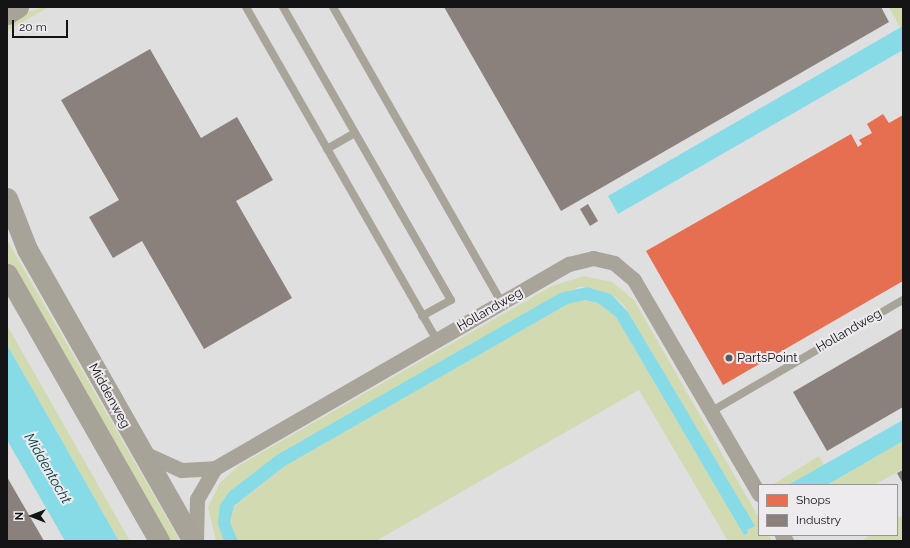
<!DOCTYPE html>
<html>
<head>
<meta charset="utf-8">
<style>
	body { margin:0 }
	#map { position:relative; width:910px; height:548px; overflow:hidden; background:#e0dfe0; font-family:Raleway,sans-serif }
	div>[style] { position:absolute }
	.green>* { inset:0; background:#d1dab1 }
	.water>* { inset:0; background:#87dbe7 }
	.shops>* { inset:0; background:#e76f51 }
	.industry>* { inset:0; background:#8a817c }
	.lane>* { height:8px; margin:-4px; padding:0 4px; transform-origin:4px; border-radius:4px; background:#a9a49a }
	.street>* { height:15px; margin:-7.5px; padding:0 7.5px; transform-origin:7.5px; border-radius:7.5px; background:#a9a49a }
	.secondary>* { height:21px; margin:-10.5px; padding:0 10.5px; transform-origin:10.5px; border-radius:10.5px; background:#a8a399 }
	.dots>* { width:11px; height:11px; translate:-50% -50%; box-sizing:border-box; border:2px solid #eeebee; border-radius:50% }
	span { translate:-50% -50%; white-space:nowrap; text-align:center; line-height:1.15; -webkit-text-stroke:4px #eeebee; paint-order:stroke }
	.street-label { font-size:13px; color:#141315 }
	.poi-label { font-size:13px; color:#141315 }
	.left { translate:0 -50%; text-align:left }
	.water-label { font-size:14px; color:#074047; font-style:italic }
	.frame { position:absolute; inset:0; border:8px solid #141315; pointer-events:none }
	.legend { position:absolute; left:758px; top:484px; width:140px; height:52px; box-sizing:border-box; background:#eeebee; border:1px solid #979597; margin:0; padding:5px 7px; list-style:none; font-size:12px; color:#141315 }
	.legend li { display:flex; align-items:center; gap:8px; height:20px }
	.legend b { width:20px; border:1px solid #979597 }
	.north { position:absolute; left:12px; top:496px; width:40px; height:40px; -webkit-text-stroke:3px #eeebee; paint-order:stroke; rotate:270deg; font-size:11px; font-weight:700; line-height:16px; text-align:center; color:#141315 }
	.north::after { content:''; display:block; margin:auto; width:14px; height:18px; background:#141315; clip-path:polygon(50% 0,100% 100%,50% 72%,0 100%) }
	.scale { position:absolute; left:12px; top:20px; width:56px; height:18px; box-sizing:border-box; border:2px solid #141315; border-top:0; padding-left:5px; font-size:12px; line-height:14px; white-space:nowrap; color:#141315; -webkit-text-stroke:3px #eeebee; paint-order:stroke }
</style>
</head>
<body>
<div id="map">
	<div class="green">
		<i style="clip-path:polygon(43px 7px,49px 7px,7px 31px,7px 19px)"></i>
		<i style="clip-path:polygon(889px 7px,903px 7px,903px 26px,900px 28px)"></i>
		<i style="clip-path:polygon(7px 240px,180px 541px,166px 541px,7px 263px)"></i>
		<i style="clip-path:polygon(584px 276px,612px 282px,634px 300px,759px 518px,759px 535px,769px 535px,772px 541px,728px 541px,639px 390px,376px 541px,238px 541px,230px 522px,234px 507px,285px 466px,568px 304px,585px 300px,598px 303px,616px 317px,744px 535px,748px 533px,747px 530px,754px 526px,624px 305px,611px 294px,587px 287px,579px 287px,229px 492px,224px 541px,216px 541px,208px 507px,220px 483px,238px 466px,552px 286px)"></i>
		<i style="clip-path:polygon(7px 325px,130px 541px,119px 541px,41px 404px,7px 345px)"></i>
		<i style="clip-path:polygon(903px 441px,903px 469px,874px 485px,827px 485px)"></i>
		<i style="clip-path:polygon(819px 456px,824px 465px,788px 485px,772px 485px)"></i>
		<i style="clip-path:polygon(903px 515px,903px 541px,861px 541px,870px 535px,897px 535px,897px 518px)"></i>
	</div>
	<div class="water">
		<i style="clip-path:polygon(903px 26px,903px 50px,618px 214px,608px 196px)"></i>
		<i style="clip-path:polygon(587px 287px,611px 294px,628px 312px,755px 526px,747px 530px,748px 533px,744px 535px,616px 317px,598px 303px,585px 300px,568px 304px,285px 466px,234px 506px,230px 522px,238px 541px,224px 541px,218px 524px,220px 505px,229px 492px,277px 455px,560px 293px)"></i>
		<i style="clip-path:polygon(7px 345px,41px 404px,119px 541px,65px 541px,7px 440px)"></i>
		<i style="clip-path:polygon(903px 420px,903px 441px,827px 485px,788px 485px)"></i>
	</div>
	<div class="shops">
		<i style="clip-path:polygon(883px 114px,889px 123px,903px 115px,903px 281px,723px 385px,646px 251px,851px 134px,858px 147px,862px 144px,859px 140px,872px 133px,867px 124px)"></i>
	</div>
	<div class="industry">
		<i style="clip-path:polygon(444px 7px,881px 7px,889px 22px,561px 211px)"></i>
		<i style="clip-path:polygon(150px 49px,201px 138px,237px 117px,273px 180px,236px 201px,292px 298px,204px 349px,142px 241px,113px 258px,89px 217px,119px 200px,61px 100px)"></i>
		<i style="clip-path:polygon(588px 204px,598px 221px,590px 226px,580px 209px)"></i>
		<i style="clip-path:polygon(903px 328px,903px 407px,827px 451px,793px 392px)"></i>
		<i style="clip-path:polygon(903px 470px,903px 484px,897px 473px)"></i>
		<i style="clip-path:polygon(7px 477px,44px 541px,7px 541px)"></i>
	</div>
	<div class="lane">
		<i style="left:246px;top:7px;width:385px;rotate:60.2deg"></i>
		<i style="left:283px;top:7px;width:338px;rotate:60.2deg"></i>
		<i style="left:451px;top:300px;width:33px;rotate:151deg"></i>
		<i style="left:333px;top:7px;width:341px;rotate:60.3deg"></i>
		<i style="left:327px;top:149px;width:32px;rotate:-30deg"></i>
		<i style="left:712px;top:411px;width:221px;rotate:-30.2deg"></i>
	</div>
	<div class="street">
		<i style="left:144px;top:453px;width:41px;rotate:24.7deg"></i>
		<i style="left:181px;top:470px;width:34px;rotate:-3deg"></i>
		<i style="left:215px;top:468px;width:409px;rotate:-30deg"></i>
		<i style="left:569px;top:264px;width:25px;rotate:-14deg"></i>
		<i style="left:593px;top:258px;width:22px;rotate:13deg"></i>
		<i style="left:614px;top:263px;width:26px;rotate:40deg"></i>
		<i style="left:634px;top:280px;width:248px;rotate:59.7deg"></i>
		<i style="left:782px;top:535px;width:7px;rotate:56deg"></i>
		<i style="left:196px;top:541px;width:42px;rotate:-88.6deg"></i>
		<i style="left:197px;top:499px;width:36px;rotate:-60deg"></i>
	</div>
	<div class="secondary">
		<i style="left:7px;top:14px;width:13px;rotate:-32deg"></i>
		<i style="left:7px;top:198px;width:55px;rotate:68.6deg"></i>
		<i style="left:27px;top:249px;width:336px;rotate:60.4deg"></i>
		<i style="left:7px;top:274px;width:307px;rotate:60.3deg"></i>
	</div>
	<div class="dots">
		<i style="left:729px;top:358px;background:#5b5a5c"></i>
	</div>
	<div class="street-label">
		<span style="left:490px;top:310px;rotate:-30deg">Hollandweg</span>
		<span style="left:849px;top:331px;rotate:-30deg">Hollandweg</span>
		<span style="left:109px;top:396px;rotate:61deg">Middenweg</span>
	</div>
	<div class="poi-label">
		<span class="left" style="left:737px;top:358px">PartsPoint</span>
	</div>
	<div class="water-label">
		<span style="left:48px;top:468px;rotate:60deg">Middentocht</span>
	</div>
	<div class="frame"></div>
	<ul class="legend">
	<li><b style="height:11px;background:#e76f51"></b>Shops</li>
	<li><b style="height:11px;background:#8a817c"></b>Industry</li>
	</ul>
	<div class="north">N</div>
	<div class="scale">20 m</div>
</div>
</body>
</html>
